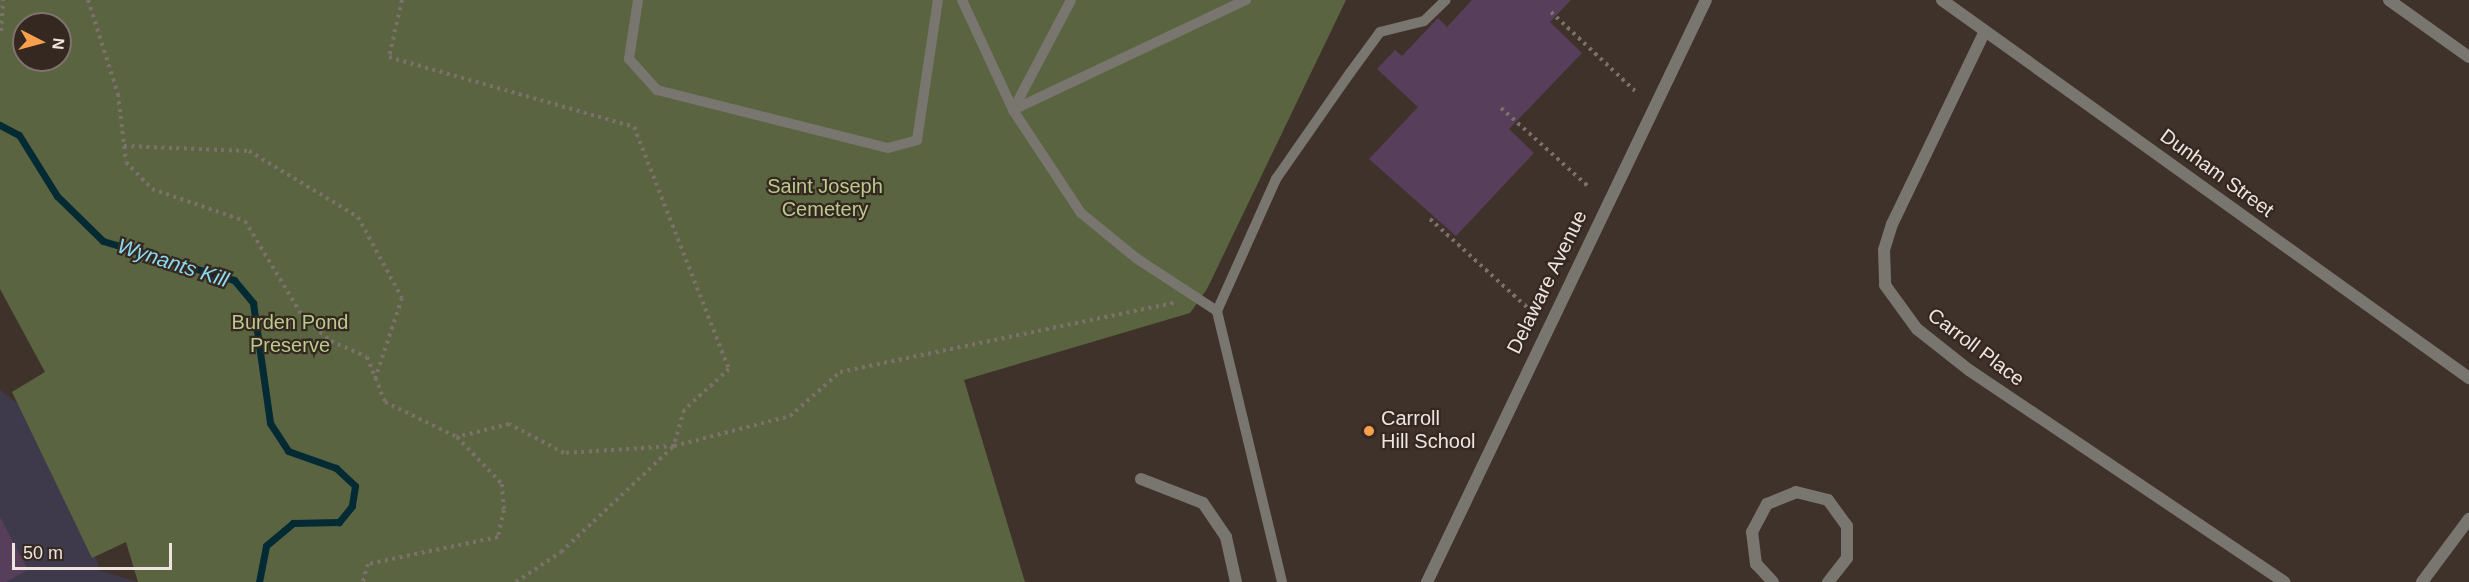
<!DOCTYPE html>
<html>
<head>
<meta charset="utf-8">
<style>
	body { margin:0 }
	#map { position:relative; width:2469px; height:582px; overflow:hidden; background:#3f322a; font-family:Arial,sans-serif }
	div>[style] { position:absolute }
	.commercial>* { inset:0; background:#3f3a4b }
	.green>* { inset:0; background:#5b6441 }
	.stream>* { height:7px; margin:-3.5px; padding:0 3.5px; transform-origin:3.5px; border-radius:3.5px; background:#042a34 }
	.building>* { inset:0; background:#573e5a }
	.path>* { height:4px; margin-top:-2px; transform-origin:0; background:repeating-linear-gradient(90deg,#7c716a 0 3px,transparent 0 7.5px) }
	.service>* { height:10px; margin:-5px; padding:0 5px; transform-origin:5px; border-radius:5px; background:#797670 }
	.minor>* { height:12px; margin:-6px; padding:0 6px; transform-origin:6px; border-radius:6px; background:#797670 }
	.dots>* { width:16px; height:16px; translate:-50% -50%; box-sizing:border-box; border:3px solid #352821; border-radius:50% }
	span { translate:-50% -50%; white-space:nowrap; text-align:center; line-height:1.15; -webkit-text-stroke:4.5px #352821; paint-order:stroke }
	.street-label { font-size:20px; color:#eee5e0 }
	.park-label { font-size:20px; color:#bbcb8d }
	.poi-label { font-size:20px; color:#eee5e0 }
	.left { translate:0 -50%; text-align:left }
	.water-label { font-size:21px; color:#8adbf2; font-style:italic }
	.north { position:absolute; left:12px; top:12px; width:60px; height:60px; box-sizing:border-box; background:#352821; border:2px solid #7f746d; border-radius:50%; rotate:96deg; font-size:16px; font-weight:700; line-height:24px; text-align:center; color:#eee5e0 }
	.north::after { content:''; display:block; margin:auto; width:21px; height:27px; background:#f8a04b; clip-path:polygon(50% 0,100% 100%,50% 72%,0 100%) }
	.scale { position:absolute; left:12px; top:543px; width:160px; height:27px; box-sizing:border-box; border:3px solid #eee5e0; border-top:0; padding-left:8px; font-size:18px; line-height:21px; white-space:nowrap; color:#eee5e0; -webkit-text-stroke:4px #352821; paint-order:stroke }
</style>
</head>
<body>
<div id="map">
	<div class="commercial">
		<i style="clip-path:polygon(0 390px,36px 418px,101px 571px,138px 582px,0 582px)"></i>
	</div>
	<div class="green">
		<i style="clip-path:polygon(evenodd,0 0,1346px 0,1207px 289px,1190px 313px,964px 380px,1025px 582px,138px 582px,126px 542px,92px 558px,12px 392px,45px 372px,0 289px,0 0,24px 24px,60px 24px,60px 60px,24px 60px,24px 24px)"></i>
	</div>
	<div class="stream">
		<i style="left:0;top:125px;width:21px;rotate:28deg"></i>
		<i style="left:19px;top:135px;width:72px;rotate:58.1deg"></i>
		<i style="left:57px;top:196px;width:64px;rotate:44.4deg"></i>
		<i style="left:103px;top:241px;width:137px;rotate:16.6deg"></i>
		<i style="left:234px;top:280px;width:30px;rotate:50deg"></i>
		<i style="left:253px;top:303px;width:121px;rotate:81.9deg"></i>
		<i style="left:270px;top:423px;width:33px;rotate:57deg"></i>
		<i style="left:288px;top:451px;width:51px;rotate:19.5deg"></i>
		<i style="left:336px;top:468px;width:26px;rotate:43deg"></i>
		<i style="left:355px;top:486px;width:20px;rotate:99deg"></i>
		<i style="left:352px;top:506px;width:21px;rotate:129deg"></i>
		<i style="left:339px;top:522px;width:46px;rotate:178.8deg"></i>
		<i style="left:293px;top:523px;width:35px;rotate:140deg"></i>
		<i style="left:266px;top:546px;width:37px;rotate:101deg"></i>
	</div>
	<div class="building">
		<i style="clip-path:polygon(1472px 0,1571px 0,1550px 22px,1582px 53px,1509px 129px,1534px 153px,1456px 236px,1369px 159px,1418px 107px,1377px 69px,1395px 50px,1402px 56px,1438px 18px,1447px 27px)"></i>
		<i style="clip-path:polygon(0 517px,28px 570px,6px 582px,0 582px)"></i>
	</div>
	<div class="path">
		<i style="left:88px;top:0;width:99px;rotate:72.3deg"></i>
		<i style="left:118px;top:94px;width:68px;rotate:83.3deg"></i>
		<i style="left:126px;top:162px;width:37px;rotate:46deg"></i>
		<i style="left:152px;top:189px;width:98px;rotate:19deg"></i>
		<i style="left:245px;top:221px;width:112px;rotate:58.9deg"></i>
		<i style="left:303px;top:317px;width:37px;rotate:41deg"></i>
		<i style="left:331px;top:341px;width:39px;rotate:24deg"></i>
		<i style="left:367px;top:357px;width:48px;rotate:68.2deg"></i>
		<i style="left:385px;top:402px;width:80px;rotate:25.9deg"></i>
		<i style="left:457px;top:437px;width:65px;rotate:46.2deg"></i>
		<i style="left:502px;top:484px;width:26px;rotate:86deg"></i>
		<i style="left:504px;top:510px;width:28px;rotate:103deg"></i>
		<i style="left:498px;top:537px;width:133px;rotate:168.3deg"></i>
		<i style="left:368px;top:564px;width:19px;rotate:106deg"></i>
		<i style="left:402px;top:0;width:58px;rotate:102.8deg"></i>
		<i style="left:389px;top:57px;width:255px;rotate:15.9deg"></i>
		<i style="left:634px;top:127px;width:260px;rotate:68.6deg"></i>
		<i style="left:729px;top:369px;width:61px;rotate:137.7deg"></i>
		<i style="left:684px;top:410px;width:37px;rotate:106deg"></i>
		<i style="left:674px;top:446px;width:110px;rotate:176.4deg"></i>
		<i style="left:564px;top:453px;width:62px;rotate:-152.2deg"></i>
		<i style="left:509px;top:424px;width:54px;rotate:166deg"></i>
		<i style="left:1551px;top:12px;width:115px;rotate:43.2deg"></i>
		<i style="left:1px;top:31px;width:31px;rotate:-86deg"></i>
		<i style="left:1501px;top:108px;width:117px;rotate:41.9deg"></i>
		<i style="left:124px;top:146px;width:125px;rotate:2.3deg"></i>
		<i style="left:249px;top:151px;width:127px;rotate:31.2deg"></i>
		<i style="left:358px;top:217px;width:92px;rotate:61.5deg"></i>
		<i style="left:402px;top:298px;width:85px;rotate:108.4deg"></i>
		<i style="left:1430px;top:219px;width:134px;rotate:42.3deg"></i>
		<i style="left:516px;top:582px;width:54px;rotate:-33.7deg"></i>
		<i style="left:561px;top:552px;width:155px;rotate:-43.2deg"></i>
		<i style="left:674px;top:446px;width:120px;rotate:-14.5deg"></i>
		<i style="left:790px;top:416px;width:67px;rotate:-41.3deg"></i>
		<i style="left:840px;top:372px;width:344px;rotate:-11.7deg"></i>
	</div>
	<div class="service">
		<i style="left:638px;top:0;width:60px;rotate:98.7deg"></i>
		<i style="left:629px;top:59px;width:42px;rotate:47.9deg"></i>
		<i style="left:657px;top:90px;width:238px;rotate:14.1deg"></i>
		<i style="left:888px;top:148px;width:30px;rotate:-15deg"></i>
		<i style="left:917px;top:140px;width:142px;rotate:-81.5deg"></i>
		<i style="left:962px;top:0;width:121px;rotate:65.1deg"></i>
		<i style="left:1013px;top:110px;width:123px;rotate:56.6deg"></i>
		<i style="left:1081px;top:213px;width:71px;rotate:39.3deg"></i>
		<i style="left:1136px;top:258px;width:97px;rotate:33.2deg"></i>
		<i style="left:1013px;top:110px;width:258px;rotate:-25.3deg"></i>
		<i style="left:1013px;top:110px;width:124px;rotate:-62.2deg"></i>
		<i style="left:1282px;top:582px;width:279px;rotate:-103.5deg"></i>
		<i style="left:1217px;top:311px;width:145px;rotate:-65.9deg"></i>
		<i style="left:1276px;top:179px;width:129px;rotate:-55.1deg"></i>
		<i style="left:1350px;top:73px;width:51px;rotate:-53.8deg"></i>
		<i style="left:1380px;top:32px;width:45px;rotate:-14deg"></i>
		<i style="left:1424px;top:21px;width:30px;rotate:-44deg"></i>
	</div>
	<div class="minor">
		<i style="left:1942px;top:0;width:649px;rotate:35.65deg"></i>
		<i style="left:2389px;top:0;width:98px;rotate:35.5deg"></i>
		<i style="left:1985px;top:31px;width:214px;rotate:115.7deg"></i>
		<i style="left:1892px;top:224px;width:27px;rotate:107deg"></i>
		<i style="left:1884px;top:250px;width:35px;rotate:88deg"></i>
		<i style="left:1885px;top:285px;width:54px;rotate:54deg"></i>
		<i style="left:1917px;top:329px;width:66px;rotate:38.3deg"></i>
		<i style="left:1969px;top:370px;width:380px;rotate:33.9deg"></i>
		<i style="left:1141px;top:479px;width:66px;rotate:21.2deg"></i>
		<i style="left:1203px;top:503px;width:41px;rotate:55.9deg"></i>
		<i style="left:1226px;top:537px;width:46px;rotate:77.5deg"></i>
		<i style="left:1427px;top:582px;width:645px;rotate:-64.39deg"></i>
		<i style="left:1773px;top:582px;width:25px;rotate:-133deg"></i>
		<i style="left:1756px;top:564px;width:32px;rotate:-97deg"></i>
		<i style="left:1752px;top:532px;width:32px;rotate:-62deg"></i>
		<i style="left:1767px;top:504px;width:31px;rotate:-22deg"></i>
		<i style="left:1796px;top:492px;width:33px;rotate:14deg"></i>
		<i style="left:1828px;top:500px;width:32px;rotate:54deg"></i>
		<i style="left:1847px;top:526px;width:32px;rotate:90deg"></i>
		<i style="left:1847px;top:558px;width:31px;rotate:128deg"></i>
		<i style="left:2422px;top:582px;width:79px;rotate:-53.3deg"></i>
	</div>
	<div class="dots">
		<i style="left:1369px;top:431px;background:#f8a04b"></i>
	</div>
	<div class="street-label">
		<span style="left:2217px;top:173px;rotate:36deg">Dunham Street</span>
		<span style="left:1547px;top:282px;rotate:-64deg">Delaware Avenue</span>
		<span style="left:1976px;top:347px;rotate:37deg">Carroll Place</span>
	</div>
	<div class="park-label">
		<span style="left:825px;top:198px">Saint Joseph<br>Cemetery</span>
		<span style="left:290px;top:334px">Burden Pond<br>Preserve</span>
	</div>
	<div class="poi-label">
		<span class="left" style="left:1381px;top:430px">Carroll<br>Hill School</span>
	</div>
	<div class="water-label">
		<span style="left:173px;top:263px;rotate:18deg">Wynants Kill</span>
	</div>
	<div class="north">N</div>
	<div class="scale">50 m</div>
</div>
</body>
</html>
